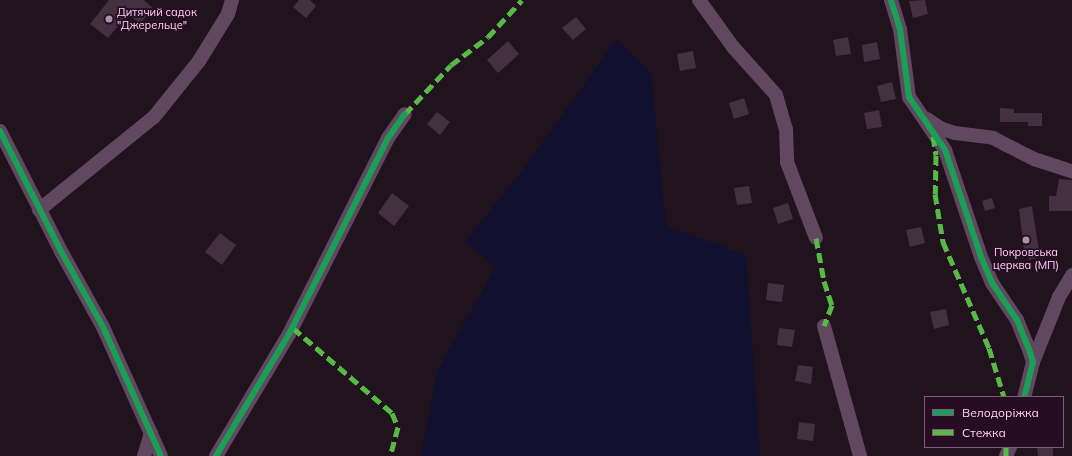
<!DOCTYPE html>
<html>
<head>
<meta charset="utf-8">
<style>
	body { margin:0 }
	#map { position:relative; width:1072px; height:456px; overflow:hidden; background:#21131e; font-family:Mulish,sans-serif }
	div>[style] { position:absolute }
	.green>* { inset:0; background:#11102e }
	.building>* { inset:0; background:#433040 }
	.street>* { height:14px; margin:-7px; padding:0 7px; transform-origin:7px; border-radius:7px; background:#624760 }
	.quiet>* { height:5px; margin-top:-2.5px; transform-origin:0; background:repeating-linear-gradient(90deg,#58b947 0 10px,transparent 0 15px) }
	.cycleway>* { height:6px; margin:-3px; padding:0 3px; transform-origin:3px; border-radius:3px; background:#1a9f57 }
	.dots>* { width:11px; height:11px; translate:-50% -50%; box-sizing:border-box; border:2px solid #270d21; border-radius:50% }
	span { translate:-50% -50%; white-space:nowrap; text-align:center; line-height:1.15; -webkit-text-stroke:3.5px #270d21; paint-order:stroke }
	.poi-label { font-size:11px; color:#ffd3f9 }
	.left { translate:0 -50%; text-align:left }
	.legend { position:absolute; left:924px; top:396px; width:140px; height:52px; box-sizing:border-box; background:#270d21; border:1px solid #7d5c77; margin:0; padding:5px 7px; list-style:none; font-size:12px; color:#ffd3f9 }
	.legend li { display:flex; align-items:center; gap:8px; height:20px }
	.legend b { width:20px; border:1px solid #7d5c77 }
</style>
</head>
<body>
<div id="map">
	<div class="green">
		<i style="clip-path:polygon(617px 39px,651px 72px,666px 226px,746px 255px,760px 456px,421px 456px,437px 372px,495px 268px,466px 241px,522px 171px)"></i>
	</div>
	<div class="building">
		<i style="clip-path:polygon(109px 0,144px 0,153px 8px,140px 24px,128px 14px,108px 38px,90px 24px)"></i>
		<i style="clip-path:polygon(299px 0,310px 0,316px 6px,306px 18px,293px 7px)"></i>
		<i style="clip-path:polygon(925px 0,928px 14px,913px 18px,909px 1px)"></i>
		<i style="clip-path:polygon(576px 17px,586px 29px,573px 40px,562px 28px)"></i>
		<i style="clip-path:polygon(848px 37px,851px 54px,836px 56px,833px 40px)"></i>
		<i style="clip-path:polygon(508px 41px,519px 54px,498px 73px,487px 60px)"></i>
		<i style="clip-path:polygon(877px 42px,880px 59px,864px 62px,862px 45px)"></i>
		<i style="clip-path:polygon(693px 51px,696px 68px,680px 71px,677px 54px)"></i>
		<i style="clip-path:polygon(892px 82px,896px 99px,881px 102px,877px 86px)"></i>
		<i style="clip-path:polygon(744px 98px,749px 114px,734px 119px,729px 103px)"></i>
		<i style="clip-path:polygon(1000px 108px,1014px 109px,1014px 113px,1042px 113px,1042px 126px,1028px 126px,1028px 122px,1000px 122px)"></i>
		<i style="clip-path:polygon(879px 110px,882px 127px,867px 129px,864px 113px)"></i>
		<i style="clip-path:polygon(437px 112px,450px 122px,440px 135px,427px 124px)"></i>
		<i style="clip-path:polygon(1059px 179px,1072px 180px,1072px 211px,1049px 211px,1049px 196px,1056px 196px)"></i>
		<i style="clip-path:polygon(749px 186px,752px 203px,737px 205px,734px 188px)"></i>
		<i style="clip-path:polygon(392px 193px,409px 206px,394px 226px,378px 213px)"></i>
		<i style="clip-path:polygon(992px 198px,995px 208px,985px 211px,982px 201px)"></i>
		<i style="clip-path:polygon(788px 203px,793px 219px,778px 224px,773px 208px)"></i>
		<i style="clip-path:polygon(1032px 206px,1040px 257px,1029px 260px,1027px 249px,1024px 249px,1019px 209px)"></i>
		<i style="clip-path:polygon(921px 227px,925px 243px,910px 247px,906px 230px)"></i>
		<i style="clip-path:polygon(220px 233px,236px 245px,222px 265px,205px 252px)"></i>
		<i style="clip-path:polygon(768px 283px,784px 285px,782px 302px,766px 300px)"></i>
		<i style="clip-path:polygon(946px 309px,949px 325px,934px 329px,930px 312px)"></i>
		<i style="clip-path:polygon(779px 328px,795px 330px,792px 347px,777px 345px)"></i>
		<i style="clip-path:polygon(798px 365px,813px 367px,811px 384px,795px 381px)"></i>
		<i style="clip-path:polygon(799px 422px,815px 424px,813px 441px,797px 439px)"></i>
		<i style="clip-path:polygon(1037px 447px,1053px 447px,1053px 456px,1038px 456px)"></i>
	</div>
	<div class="street">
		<i style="left:699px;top:0;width:58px;rotate:54.1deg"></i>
		<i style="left:733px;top:47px;width:64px;rotate:48.1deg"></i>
		<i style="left:776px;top:95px;width:35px;rotate:74deg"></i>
		<i style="left:786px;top:129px;width:33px;rotate:88deg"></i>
		<i style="left:787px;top:162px;width:81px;rotate:69.1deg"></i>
		<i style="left:891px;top:0;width:30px;rotate:73deg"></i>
		<i style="left:900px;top:29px;width:69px;rotate:82.5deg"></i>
		<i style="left:909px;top:97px;width:64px;rotate:55.8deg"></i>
		<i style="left:945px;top:150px;width:113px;rotate:71.4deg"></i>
		<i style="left:981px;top:257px;width:28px;rotate:67deg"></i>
		<i style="left:992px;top:283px;width:45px;rotate:56deg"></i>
		<i style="left:1017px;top:320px;width:31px;rotate:68deg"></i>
		<i style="left:1029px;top:349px;width:14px;rotate:73deg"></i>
		<i style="left:1033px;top:362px;width:36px;rotate:104deg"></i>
		<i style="left:927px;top:119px;width:18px;rotate:34deg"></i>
		<i style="left:942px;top:129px;width:14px;rotate:17deg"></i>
		<i style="left:955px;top:133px;width:38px;rotate:7deg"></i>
		<i style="left:993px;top:138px;width:46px;rotate:27.1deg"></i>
		<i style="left:1034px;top:159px;width:40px;rotate:18deg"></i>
		<i style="left:0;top:131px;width:137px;rotate:63.1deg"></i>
		<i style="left:62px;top:253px;width:85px;rotate:61deg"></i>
		<i style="left:103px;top:327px;width:141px;rotate:65.8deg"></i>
		<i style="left:39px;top:210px;width:148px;rotate:-39deg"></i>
		<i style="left:154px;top:117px;width:72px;rotate:-51.2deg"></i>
		<i style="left:199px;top:61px;width:55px;rotate:-58.3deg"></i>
		<i style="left:228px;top:14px;width:15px;rotate:-74deg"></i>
		<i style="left:824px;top:326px;width:135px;rotate:74.5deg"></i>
		<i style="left:1033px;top:362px;width:70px;rotate:-68.2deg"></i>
		<i style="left:1059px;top:297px;width:26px;rotate:-59deg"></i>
		<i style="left:144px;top:456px;width:24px;rotate:-73deg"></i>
		<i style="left:216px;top:456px;width:142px;rotate:-59.1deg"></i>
		<i style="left:289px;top:334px;width:220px;rotate:-63.2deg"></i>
		<i style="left:388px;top:138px;width:29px;rotate:-55deg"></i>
		<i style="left:1006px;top:456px;width:10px;rotate:-66deg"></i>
	</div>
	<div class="quiet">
		<i style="left:405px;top:114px;width:67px;rotate:-46.8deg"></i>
		<i style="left:451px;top:65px;width:46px;rotate:-37.1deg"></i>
		<i style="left:488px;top:37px;width:50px;rotate:-47.4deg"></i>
		<i style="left:933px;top:136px;width:19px;rotate:81deg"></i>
		<i style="left:936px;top:155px;width:39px;rotate:91deg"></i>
		<i style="left:935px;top:194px;width:49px;rotate:80.5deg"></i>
		<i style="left:943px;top:242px;width:116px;rotate:66.5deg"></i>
		<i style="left:989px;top:348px;width:51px;rotate:73deg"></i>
		<i style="left:816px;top:238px;width:44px;rotate:79.5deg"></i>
		<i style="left:824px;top:281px;width:25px;rotate:72deg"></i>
		<i style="left:832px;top:305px;width:22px;rotate:111deg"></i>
		<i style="left:293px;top:328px;width:130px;rotate:40.6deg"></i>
		<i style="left:392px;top:413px;width:15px;rotate:67deg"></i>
		<i style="left:398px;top:427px;width:30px;rotate:105deg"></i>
		<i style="left:1006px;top:456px;width:9px;rotate:-90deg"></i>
	</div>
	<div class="cycleway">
		<i style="left:891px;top:0;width:30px;rotate:73deg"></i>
		<i style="left:900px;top:29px;width:69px;rotate:82.5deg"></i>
		<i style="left:909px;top:97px;width:64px;rotate:55.8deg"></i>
		<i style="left:945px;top:150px;width:113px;rotate:71.4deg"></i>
		<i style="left:981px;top:257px;width:28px;rotate:67deg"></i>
		<i style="left:992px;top:283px;width:45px;rotate:56deg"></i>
		<i style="left:1017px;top:320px;width:31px;rotate:68deg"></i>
		<i style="left:1029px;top:349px;width:14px;rotate:73deg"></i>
		<i style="left:1033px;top:362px;width:36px;rotate:104deg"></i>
		<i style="left:0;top:131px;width:137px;rotate:63.1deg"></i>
		<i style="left:62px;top:253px;width:85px;rotate:61deg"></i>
		<i style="left:103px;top:327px;width:141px;rotate:65.8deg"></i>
		<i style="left:216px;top:456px;width:142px;rotate:-59.1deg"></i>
		<i style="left:289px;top:334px;width:220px;rotate:-63.2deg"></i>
		<i style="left:388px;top:138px;width:29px;rotate:-55deg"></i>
	</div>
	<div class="dots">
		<i style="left:109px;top:19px;background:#b190ac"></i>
		<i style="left:1026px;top:240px;background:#b190ac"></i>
	</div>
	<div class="poi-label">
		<span class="left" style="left:117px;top:19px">Дитячий садок<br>"Джерельце"</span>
		<span style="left:1026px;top:259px">Покровська<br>церква (МП)</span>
	</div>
	<ul class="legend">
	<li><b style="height:5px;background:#1a9f57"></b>Велодоріжка</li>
	<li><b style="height:5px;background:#58b947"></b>Стежка</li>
	</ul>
</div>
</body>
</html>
